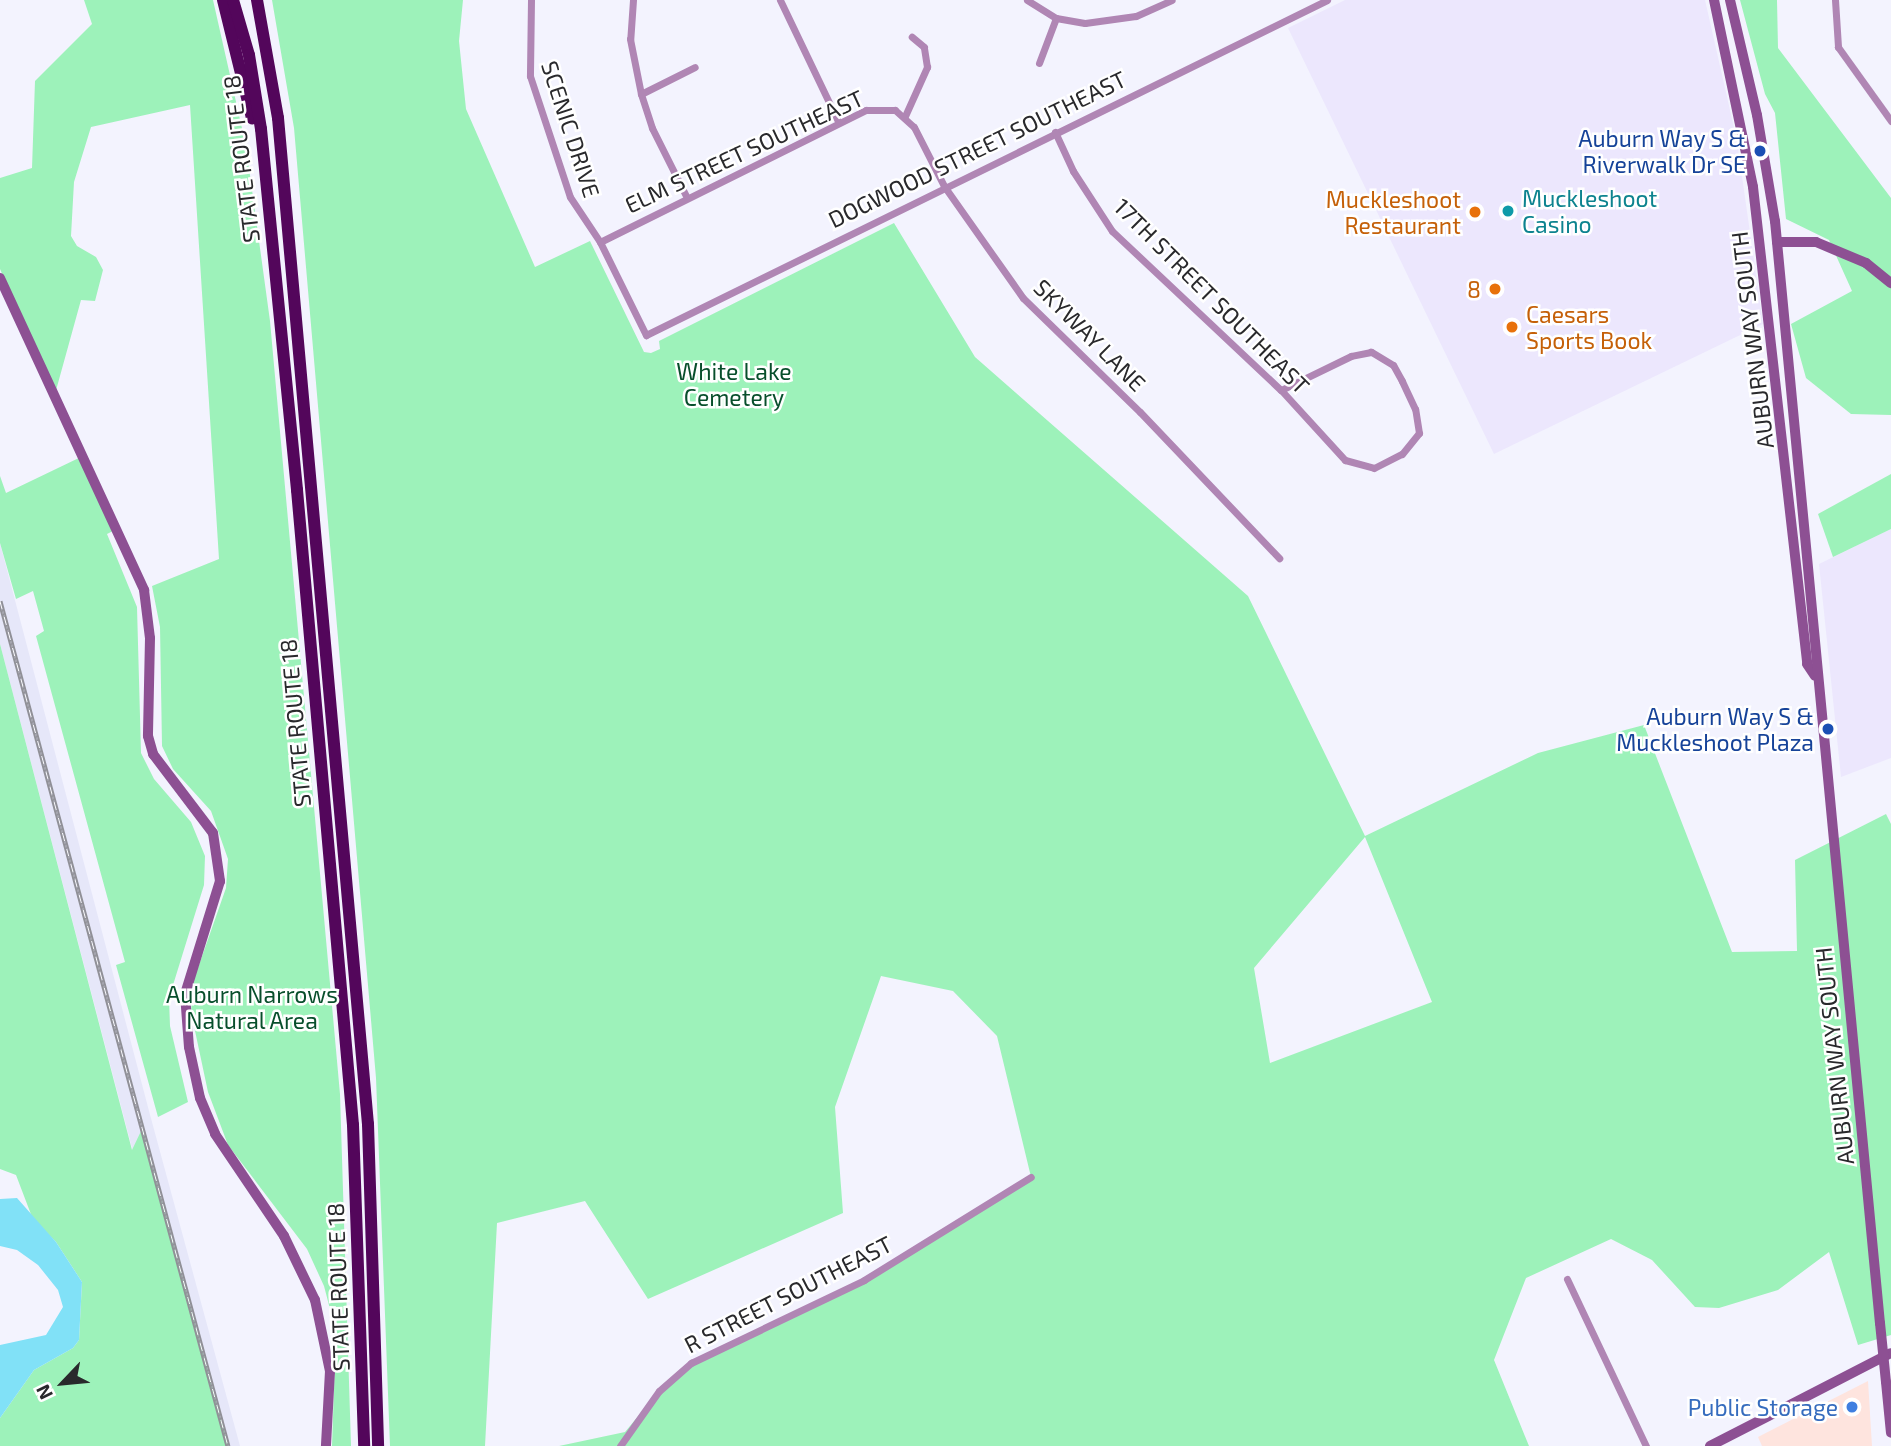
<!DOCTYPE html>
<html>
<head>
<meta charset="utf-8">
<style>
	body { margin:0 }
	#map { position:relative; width:1891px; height:1446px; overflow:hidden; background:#f3f3fe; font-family:"Exo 2",sans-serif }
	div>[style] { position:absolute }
	.commercial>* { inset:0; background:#ece7fd }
	.industrial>* { inset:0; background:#fee4de }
	.built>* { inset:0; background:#e6e7f9 }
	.green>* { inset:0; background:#9df2ba }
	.water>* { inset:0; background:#81e1f7 }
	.street>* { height:7px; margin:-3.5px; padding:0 3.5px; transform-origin:3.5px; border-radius:3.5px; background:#b086b4 }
	.secondary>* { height:10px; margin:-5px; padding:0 5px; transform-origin:5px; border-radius:5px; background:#8d5093 }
	.highway>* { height:12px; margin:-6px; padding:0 6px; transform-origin:6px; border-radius:6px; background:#53065b }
	.rail>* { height:5px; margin-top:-2.5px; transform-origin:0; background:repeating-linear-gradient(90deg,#fff 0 8px,#909097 0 16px); box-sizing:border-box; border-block:2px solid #909097 }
	.secondary-bridge>* { height:10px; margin:-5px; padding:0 5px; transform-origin:5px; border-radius:5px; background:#8d5093 }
	.dots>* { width:19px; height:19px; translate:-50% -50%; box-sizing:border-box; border:4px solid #fff; border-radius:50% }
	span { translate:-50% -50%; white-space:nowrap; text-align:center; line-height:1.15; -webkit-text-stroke:5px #fff; paint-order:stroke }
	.street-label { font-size:23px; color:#29292c }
	.transit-label { font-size:23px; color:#164399 }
	.right { translate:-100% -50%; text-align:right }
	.culture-label { font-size:23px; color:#0d838f }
	.left { translate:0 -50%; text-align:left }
	.food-label { font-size:23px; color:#c56008 }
	.park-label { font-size:23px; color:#084f2c }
	.shop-label { font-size:23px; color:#366cbe }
	.north { position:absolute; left:28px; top:1348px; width:70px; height:70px; -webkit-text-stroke:5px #fff; paint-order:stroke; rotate:244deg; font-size:19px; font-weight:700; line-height:28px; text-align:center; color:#29292c }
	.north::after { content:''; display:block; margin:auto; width:24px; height:32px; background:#29292c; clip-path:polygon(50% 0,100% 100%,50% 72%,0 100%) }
</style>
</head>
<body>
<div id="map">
	<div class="commercial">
		<i style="clip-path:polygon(1345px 0,1705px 0,1737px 141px,1763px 324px,1494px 454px,1288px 28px)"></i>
		<i style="clip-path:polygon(1891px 529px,1891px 758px,1841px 777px,1819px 564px)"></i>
	</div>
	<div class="industrial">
		<i style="clip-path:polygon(1868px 1381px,1872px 1446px,1762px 1446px,1758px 1437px)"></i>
	</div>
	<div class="built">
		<i style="clip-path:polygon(0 543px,149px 1111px,240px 1446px,210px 1446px,0 644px)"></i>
	</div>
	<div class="green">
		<i style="clip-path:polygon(84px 0,213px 0,246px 146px,270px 321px,340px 1094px,351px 1446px,332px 1446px,336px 1332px,324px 1286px,307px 1249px,228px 1145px,208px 1092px,191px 1012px,193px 982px,226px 888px,228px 859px,211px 811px,173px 769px,162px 746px,160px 627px,152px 586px,219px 559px,190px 105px,91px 127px,74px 182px,71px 236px,77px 246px,96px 257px,103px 270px,95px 301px,81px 300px,55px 394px,0 269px,0 178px,32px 168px,35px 81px,92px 24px)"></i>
		<i style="clip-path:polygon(evenodd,272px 0,463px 0,459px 41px,466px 109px,535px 267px,590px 241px,644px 352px,651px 353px,660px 349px,659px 341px,894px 223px,975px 357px,1248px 596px,1365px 836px,1538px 753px,1644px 725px,1732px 952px,1797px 951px,1795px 860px,1886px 814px,1891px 824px,1891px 1335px,1858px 1345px,1829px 1252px,1778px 1290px,1719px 1308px,1695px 1307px,1652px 1260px,1611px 1239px,1526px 1278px,1494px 1360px,1529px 1446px,559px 1446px,625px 1432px,659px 1391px,691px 1363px,864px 1280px,1031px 1177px,997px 1036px,953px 991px,881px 976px,835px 1107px,843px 1213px,648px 1299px,585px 1201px,497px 1223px,485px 1446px,390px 1446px,376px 1078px,294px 128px,272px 0,1365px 837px,1432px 1002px,1270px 1063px,1254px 968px,1365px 837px)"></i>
		<i style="clip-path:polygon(1740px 0,1777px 0,1778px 48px,1891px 198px,1891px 415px,1851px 414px,1806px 378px,1791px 324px,1852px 291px,1829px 240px,1786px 219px,1775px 113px,1765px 94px)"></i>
		<i style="clip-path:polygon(83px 456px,117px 529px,107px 534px,137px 607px,141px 753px,154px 779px,191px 822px,205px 856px,204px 885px,169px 998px,170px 1026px,188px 1102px,158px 1117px,116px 965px,125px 962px,36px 636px,44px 631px,33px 591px,16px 599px,0 543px,0 476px,6px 493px)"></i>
		<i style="clip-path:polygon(1891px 474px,1891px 529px,1833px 557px,1818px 514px)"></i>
		<i style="clip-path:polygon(0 644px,132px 1150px,142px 1129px,228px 1446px,0 1446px,0 1418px,34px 1370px,73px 1348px,79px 1340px,82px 1282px,56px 1242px,32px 1217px,16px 1175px,0 1169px)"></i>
	</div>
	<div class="water">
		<i style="clip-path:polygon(17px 1198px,56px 1242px,82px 1282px,79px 1340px,73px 1348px,34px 1370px,0 1418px,0 1345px,46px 1335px,63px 1307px,58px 1290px,38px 1265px,17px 1250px,0 1246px,0 1199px)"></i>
	</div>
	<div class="street">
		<i style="left:531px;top:0;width:76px;rotate:90.8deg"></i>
		<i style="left:530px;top:76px;width:127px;rotate:71.7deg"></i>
		<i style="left:570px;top:197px;width:54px;rotate:56.3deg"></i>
		<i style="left:600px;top:242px;width:104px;rotate:63.7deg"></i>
		<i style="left:646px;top:335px;width:759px;rotate:-26.19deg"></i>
		<i style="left:633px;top:0;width:39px;rotate:94deg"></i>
		<i style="left:630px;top:39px;width:56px;rotate:78.7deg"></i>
		<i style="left:641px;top:94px;width:36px;rotate:72deg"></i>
		<i style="left:652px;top:128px;width:78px;rotate:63.4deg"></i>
		<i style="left:780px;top:0;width:136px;rotate:64.4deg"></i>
		<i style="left:1027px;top:0;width:34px;rotate:32deg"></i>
		<i style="left:1056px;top:18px;width:29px;rotate:10deg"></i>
		<i style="left:1085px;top:23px;width:51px;rotate:-7.8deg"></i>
		<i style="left:1136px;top:16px;width:39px;rotate:-24deg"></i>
		<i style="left:1835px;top:0;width:47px;rotate:86.3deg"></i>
		<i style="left:1838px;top:47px;width:91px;rotate:54.4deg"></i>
		<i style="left:1039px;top:63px;width:48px;rotate:-69.3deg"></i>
		<i style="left:641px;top:94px;width:60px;rotate:-26.6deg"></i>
		<i style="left:905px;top:116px;width:54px;rotate:-65.8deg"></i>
		<i style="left:927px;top:67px;width:20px;rotate:-99deg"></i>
		<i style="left:924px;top:47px;width:16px;rotate:-140deg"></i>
		<i style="left:1055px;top:132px;width:43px;rotate:65.2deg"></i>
		<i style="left:1073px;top:171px;width:72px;rotate:57deg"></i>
		<i style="left:1112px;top:231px;width:232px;rotate:43.3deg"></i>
		<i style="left:1281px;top:390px;width:95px;rotate:47.6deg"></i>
		<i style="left:1345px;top:460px;width:30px;rotate:15deg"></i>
		<i style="left:1374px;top:468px;width:31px;rotate:-27deg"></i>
		<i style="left:1402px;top:454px;width:27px;rotate:-51deg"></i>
		<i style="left:1419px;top:433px;width:24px;rotate:-99deg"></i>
		<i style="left:1415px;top:409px;width:31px;rotate:-115deg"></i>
		<i style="left:1402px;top:381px;width:18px;rotate:-119deg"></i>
		<i style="left:1393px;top:365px;width:26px;rotate:-149deg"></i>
		<i style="left:1371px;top:352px;width:20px;rotate:169deg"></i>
		<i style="left:1351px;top:356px;width:78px;rotate:154.1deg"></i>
		<i style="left:600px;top:242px;width:297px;rotate:-26.4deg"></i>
		<i style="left:866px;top:110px;width:29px"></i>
		<i style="left:895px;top:110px;width:25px;rotate:42deg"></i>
		<i style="left:914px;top:127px;width:66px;rotate:63deg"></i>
		<i style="left:944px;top:186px;width:137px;rotate:54.8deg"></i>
		<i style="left:1023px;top:298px;width:163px;rotate:44.3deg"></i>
		<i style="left:1140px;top:412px;width:202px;rotate:46.4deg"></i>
		<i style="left:1567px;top:1279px;width:185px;rotate:64.7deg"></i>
		<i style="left:620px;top:1446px;width:67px;rotate:-54.7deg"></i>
		<i style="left:659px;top:1391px;width:43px;rotate:-41.2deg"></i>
		<i style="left:691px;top:1363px;width:192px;rotate:-25.6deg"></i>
		<i style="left:864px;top:1280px;width:196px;rotate:-31.7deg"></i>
	</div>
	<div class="secondary">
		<i style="left:1714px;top:0;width:191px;rotate:78.2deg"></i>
		<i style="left:1753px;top:187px;width:480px;rotate:83.5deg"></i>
		<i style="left:1807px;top:664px;width:14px;rotate:56deg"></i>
		<i style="left:1730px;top:0;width:118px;rotate:76.8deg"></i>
		<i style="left:1757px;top:115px;width:108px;rotate:80.4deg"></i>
		<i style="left:1775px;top:221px;width:1107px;rotate:84.56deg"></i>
		<i style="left:1777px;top:242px;width:39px"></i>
		<i style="left:1816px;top:242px;width:54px;rotate:22.8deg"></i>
		<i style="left:1866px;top:263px;width:32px;rotate:39deg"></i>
		<i style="left:0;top:278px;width:344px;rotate:65.2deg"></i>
		<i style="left:144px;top:590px;width:48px;rotate:82.9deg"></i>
		<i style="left:150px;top:638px;width:98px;rotate:91.2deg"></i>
		<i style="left:148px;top:736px;width:19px;rotate:74deg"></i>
		<i style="left:153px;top:754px;width:99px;rotate:52.8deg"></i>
		<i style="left:213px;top:833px;width:49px;rotate:81.7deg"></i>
		<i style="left:220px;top:881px;width:118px;rotate:107.2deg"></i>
		<i style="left:185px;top:994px;width:53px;rotate:85.7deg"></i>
		<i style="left:189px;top:1047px;width:52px;rotate:77.8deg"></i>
		<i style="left:200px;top:1098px;width:39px;rotate:67deg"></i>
		<i style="left:215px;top:1134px;width:123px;rotate:55.9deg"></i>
		<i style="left:284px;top:1236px;width:71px;rotate:64.2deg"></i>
		<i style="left:315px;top:1300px;width:73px;rotate:78.1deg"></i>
		<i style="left:330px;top:1371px;width:75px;rotate:93.1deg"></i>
		<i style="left:1886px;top:1382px;width:51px;rotate:84.4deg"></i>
		<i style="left:1710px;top:1446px;width:203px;rotate:-27.2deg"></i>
	</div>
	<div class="highway">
		<i style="left:223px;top:0;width:122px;rotate:76.2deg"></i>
		<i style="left:233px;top:0;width:57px;rotate:73.8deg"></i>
		<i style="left:249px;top:55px;width:75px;rotate:80.8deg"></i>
		<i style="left:261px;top:129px;width:363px;rotate:84.3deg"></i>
		<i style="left:297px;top:490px;width:637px;rotate:84.96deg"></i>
		<i style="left:353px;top:1125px;width:321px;rotate:88deg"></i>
		<i style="left:257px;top:0;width:120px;rotate:79.9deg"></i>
		<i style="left:278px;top:118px;width:1010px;rotate:84.89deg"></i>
		<i style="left:368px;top:1124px;width:322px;rotate:88.2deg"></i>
	</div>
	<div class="rail">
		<i style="left:0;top:601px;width:875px;rotate:74.9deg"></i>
	</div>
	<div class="secondary-bridge">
		<i style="left:1880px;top:1323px;width:59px;rotate:84.2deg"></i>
	</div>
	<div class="dots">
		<i style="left:1760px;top:151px;background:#1a4fb4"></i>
		<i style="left:1508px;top:211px;background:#0f9aa8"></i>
		<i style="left:1475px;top:212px;background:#e8710a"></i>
		<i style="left:1495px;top:289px;background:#e8710a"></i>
		<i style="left:1512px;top:327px;background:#e8710a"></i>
		<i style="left:1828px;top:729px;background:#1a4fb4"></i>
		<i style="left:1852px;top:1407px;background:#3f7fe0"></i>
	</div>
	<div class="street-label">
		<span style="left:571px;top:129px;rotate:72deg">SCENIC DRIVE</span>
		<span style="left:977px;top:149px;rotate:-26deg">DOGWOOD STREET SOUTHEAST</span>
		<span style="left:744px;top:151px;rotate:-25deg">ELM STREET SOUTHEAST</span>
		<span style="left:241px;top:159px;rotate:-97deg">STATE ROUTE 18</span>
		<span style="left:1212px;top:296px;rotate:45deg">17TH STREET SOUTHEAST</span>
		<span style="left:1090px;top:335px;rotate:45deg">SKYWAY LANE</span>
		<span style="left:1752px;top:340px;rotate:-97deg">AUBURN WAY SOUTH</span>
		<span style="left:295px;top:723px;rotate:-95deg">STATE ROUTE 18</span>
		<span style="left:1834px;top:1056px;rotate:-96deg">AUBURN WAY SOUTH</span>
		<span style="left:338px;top:1287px;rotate:-92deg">STATE ROUTE 18</span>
		<span style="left:788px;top:1294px;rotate:-27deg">R STREET SOUTHEAST</span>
	</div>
	<div class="transit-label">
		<span class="right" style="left:1746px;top:151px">Auburn Way S &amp;<br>Riverwalk Dr SE</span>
		<span class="right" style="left:1814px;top:729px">Auburn Way S &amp;<br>Muckleshoot Plaza</span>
	</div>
	<div class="culture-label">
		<span class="left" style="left:1522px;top:211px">Muckleshoot<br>Casino</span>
	</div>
	<div class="food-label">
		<span class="right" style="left:1461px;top:212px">Muckleshoot<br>Restaurant</span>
		<span class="right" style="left:1481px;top:289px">8</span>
		<span class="left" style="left:1526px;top:327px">Caesars<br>Sports Book</span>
	</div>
	<div class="park-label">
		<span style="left:734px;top:384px">White Lake<br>Cemetery</span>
		<span style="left:252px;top:1007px">Auburn Narrows<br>Natural Area</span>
	</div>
	<div class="shop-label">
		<span class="right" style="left:1838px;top:1407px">Public Storage</span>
	</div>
	<div class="north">N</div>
</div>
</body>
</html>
